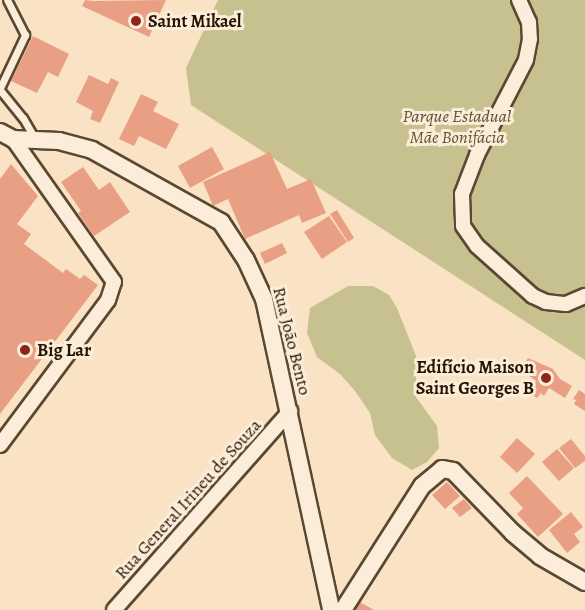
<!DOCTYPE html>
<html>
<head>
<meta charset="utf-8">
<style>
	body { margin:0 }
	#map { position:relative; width:585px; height:610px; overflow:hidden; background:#f9e3c4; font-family:Alegreya,serif }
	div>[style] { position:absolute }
	.green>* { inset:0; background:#c6c18f }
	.building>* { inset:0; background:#e99f83 }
	.roads { filter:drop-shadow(2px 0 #5a4831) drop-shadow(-2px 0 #5a4831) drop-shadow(0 2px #5a4831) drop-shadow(0 -2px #5a4831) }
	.service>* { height:7px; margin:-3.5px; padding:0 3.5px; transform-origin:3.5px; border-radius:3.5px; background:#fbedd9 }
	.minor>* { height:14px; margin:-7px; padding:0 7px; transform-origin:7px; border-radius:7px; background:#fbedd9 }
	.tertiary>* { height:16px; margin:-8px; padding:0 8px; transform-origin:8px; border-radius:8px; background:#fbedd9 }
	.dots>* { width:16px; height:16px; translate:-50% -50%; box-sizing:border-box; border:3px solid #fbedd9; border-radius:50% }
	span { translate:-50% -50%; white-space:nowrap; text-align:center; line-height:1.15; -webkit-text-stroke:6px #fbedd9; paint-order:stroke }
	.poi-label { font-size:18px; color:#251400; font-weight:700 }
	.left { translate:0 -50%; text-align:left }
	.right { translate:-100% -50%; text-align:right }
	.park-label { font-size:18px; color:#5d5132; font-style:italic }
	.street-label { font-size:18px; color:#251400 }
</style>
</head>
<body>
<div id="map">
	<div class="green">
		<i style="clip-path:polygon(218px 0,585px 0,585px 360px,191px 105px,186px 68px)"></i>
		<i style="clip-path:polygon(348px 286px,373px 286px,389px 295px,397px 308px,416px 356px,416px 397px,437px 426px,439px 448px,427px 462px,412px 470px,392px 458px,375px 435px,370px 413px,355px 391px,340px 374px,317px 357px,307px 333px,310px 308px)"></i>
	</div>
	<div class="building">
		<i style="clip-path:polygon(85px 0,93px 1px,166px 0,149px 37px,82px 6px)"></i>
		<i style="clip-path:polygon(33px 36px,69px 54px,58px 77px,48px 72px,37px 93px,11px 81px)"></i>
		<i style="clip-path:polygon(89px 75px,108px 84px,111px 78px,119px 82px,100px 123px,90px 119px,93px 111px,76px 102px)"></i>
		<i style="clip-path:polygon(141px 94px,158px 102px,153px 111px,179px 124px,166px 149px,139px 136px,134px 146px,119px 139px)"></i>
		<i style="clip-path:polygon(212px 147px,224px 169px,190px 188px,178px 166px)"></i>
		<i style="clip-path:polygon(270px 152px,287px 189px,311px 179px,326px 213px,302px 223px,299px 215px,245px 239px,228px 199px,213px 206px,203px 182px)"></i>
		<i style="clip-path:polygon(11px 164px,38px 196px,17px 224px,31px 234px,24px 244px,63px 273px,66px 269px,80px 279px,84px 275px,98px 285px,0 414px,0 179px)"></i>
		<i style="clip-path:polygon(83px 167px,99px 190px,110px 182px,130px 212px,94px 236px,78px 213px,81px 211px,61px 182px)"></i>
		<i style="clip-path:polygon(337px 210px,354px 238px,348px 242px,330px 214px)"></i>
		<i style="clip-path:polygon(329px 216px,347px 242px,322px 259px,304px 232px)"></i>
		<i style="clip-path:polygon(282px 243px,287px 253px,265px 264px,260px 253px)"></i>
		<i style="clip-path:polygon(528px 358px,553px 369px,560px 379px,572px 386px,565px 398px,549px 388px,544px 396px,541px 393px,537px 398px,522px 388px,525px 383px,531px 387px,536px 381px,521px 370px)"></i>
		<i style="clip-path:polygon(579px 390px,585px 394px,585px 411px,574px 404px,576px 400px,573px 399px)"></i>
		<i style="clip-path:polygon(517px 438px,535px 454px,517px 473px,500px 457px)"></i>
		<i style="clip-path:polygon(571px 439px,585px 456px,585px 461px,575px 468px,559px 448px)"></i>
		<i style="clip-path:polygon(557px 449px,574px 468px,559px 481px,542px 462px)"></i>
		<i style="clip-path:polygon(527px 476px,563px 514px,538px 537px,517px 514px,523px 508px,509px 493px)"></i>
		<i style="clip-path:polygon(447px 482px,460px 496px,445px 509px,432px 495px)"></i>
		<i style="clip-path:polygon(464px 499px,472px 508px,460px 517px,452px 508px)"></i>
		<i style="clip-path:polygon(571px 512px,583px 527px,574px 534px,580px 542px,567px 553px,549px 530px)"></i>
		<i style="clip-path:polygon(354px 599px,374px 610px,349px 610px)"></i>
	</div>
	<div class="roads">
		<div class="service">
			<i style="left:0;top:88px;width:59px;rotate:-64.7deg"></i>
			<i style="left:25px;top:35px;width:39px;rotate:-117deg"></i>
			<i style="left:0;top:90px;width:36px;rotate:51deg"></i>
			<i style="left:23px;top:118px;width:24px;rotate:60deg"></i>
		</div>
		<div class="minor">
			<i style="left:519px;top:0;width:24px;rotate:66deg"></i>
			<i style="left:529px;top:22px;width:17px;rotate:87deg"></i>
			<i style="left:530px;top:39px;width:21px;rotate:101deg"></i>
			<i style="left:526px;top:60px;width:107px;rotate:117.3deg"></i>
			<i style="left:477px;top:155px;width:42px;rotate:111deg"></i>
			<i style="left:462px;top:194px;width:32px;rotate:88deg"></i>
			<i style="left:463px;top:226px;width:24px;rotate:55deg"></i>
			<i style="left:477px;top:246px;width:75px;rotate:41.8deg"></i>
			<i style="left:533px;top:296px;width:14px;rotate:25deg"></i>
			<i style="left:546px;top:302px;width:20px;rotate:6deg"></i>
			<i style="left:566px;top:304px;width:21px;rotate:-23deg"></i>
			<i style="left:0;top:445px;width:181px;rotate:-53.3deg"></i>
			<i style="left:108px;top:300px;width:19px;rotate:-72deg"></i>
			<i style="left:114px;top:282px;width:175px;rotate:-125.2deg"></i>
			<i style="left:114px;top:610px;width:266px;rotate:-48.5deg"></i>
		</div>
		<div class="tertiary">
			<i style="left:0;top:132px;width:15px;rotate:28deg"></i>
			<i style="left:13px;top:139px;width:46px;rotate:2.5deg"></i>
			<i style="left:59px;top:141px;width:34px;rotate:15deg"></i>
			<i style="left:92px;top:150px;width:148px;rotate:29.2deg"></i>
			<i style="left:221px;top:222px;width:45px;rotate:56.7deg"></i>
			<i style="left:246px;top:260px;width:43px;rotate:65.2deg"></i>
			<i style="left:264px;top:299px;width:318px;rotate:77.8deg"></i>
			<i style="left:343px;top:610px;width:147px;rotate:-57.5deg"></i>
			<i style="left:422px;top:486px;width:26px;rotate:-40deg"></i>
			<i style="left:442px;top:469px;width:11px;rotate:10deg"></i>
			<i style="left:453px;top:471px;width:86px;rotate:45.9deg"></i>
			<i style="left:513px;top:533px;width:35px;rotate:40deg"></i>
			<i style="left:540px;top:556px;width:52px;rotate:30deg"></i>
		</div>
	</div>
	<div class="dots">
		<i style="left:136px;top:21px;background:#8f2418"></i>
		<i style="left:25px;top:350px;background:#8f2418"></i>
		<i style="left:546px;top:378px;background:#8f2418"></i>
	</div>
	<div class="poi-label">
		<span class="left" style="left:148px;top:21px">Saint Mikael</span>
		<span class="left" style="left:37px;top:350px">Big Lar</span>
		<span class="right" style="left:534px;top:378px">Edifício Maison<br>Saint Georges B</span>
	</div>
	<div class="park-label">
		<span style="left:457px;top:127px">Parque Estadual<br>Mãe Bonifácia</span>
	</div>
	<div class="street-label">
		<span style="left:292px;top:341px;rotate:76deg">Rua João Bento</span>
		<span style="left:188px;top:499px;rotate:-48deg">Rua General Irineu de Souza</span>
	</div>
</div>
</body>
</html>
